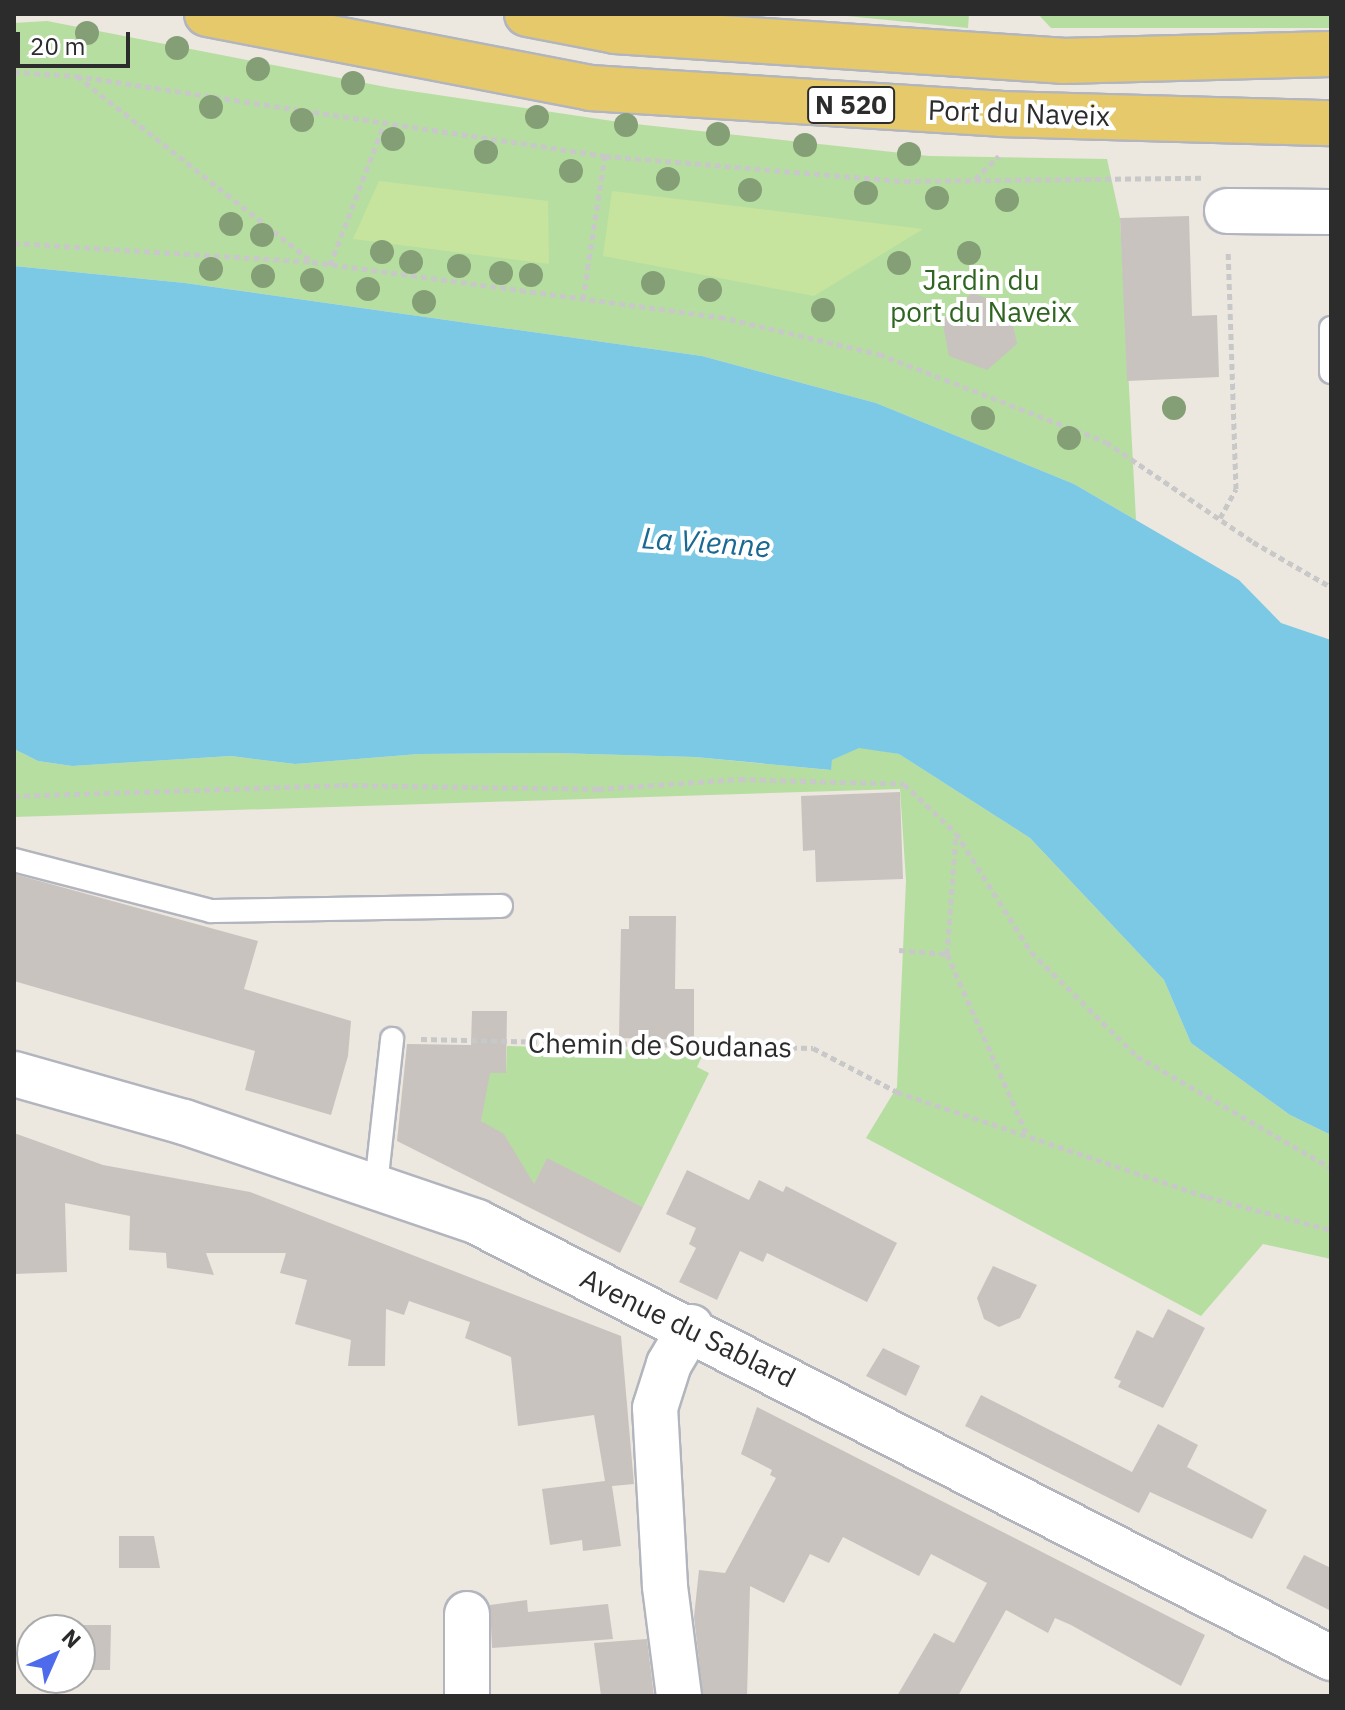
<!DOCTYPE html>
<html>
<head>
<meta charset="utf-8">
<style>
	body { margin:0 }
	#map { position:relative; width:1345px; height:1710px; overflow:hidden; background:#ece7df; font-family:"IBM Plex Sans",sans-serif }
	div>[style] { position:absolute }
	.green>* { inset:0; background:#b6dea0 }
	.pitch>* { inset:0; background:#c6e49d }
	.water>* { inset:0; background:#7bc9e5 }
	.building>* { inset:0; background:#c8c3be }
	.path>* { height:5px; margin-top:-2.5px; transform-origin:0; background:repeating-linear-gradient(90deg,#c8c8c8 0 6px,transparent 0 10px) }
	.roads { filter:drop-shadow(2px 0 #b3b5be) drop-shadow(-2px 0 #b3b5be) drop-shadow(0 2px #b3b5be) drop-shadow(0 -2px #b3b5be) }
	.lane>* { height:22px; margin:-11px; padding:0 11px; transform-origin:11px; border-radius:11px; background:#fff }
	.street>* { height:44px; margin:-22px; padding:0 22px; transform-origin:22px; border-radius:22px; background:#fff }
	.secondary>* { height:44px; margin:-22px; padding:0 22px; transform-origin:22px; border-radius:22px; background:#fff }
	.primary>* { height:44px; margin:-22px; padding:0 22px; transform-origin:22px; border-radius:22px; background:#e6c96b }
	.trees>* { width:24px; height:24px; margin:-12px; border-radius:50%; background:#849f76 }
	span { translate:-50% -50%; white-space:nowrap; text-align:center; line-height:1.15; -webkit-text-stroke:8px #fff; paint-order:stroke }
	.shield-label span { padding:2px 6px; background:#fff; border:2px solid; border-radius:6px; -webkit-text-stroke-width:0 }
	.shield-label { font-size:26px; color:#2c2c2c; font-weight:700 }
	.street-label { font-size:28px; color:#2c2c2c }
	.park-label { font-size:28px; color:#2f6421 }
	.water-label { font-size:30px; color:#196993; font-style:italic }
	.frame { position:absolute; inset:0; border:16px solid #2c2c2c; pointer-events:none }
	.north { position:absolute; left:16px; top:1614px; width:80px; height:80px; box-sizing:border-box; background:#fff; border:2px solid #ababab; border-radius:50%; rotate:45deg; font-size:22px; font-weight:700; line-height:32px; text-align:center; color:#2c2c2c }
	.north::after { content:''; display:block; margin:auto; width:28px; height:36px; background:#4d6beb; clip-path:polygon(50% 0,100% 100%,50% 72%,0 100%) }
	.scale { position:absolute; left:16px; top:32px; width:114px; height:36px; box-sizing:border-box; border:4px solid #2c2c2c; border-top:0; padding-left:10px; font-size:24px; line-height:28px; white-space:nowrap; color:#2c2c2c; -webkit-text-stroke:6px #fff; paint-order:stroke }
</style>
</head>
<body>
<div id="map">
	<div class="green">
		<i style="clip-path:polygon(827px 14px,969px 14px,968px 28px)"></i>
		<i style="clip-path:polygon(1038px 14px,1331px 14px,1331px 28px,1051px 28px)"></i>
		<i style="clip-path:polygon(47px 21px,391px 88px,626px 123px,929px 156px,1107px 159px,1120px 218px,1136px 520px,1074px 484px,876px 403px,702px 356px,185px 283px,14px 266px,14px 23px)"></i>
		<i style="clip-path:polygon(859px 747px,899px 754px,1030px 838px,1164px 980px,1191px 1043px,1290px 1115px,1331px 1135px,1331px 1259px,1263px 1244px,1201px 1316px,866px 1138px,897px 1087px,906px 881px,900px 789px,14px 817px,14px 749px,38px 761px,72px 766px,231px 756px,295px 764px,419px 754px,554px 753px,695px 757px,830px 770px,832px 760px)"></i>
		<i style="clip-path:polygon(507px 1046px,704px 1052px,697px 1067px,709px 1073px,643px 1207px,547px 1159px,524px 1204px,507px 1162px,511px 1146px,481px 1121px,486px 1073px,506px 1073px)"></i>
	</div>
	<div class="pitch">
		<i style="clip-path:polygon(379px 181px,548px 201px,549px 264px,353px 239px)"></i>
		<i style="clip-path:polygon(612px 191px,923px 229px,814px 296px,603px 256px)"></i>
	</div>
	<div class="water">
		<i style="clip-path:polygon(14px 266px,185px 283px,702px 356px,876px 403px,1074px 484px,1239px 580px,1281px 623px,1331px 640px,1331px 1135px,1290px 1115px,1191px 1043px,1164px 980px,1030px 838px,899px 754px,859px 748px,832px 760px,831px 770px,695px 757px,554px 753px,419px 754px,295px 764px,231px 756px,72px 766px,38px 761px,14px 749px)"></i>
	</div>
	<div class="building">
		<i style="clip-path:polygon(1189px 216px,1192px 316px,1217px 315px,1219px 377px,1127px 381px,1120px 218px)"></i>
		<i style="clip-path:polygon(972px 293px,1009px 306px,1017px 344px,987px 370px,949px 356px,942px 320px)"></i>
		<i style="clip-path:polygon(900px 792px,903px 879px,816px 882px,815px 850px,803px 851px,801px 796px)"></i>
		<i style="clip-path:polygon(14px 874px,258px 941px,244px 989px,351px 1021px,348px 1056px,331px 1115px,245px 1090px,255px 1051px,14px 981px)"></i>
		<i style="clip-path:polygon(629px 916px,676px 916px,675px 989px,694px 989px,694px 1040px,619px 1038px,621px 929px,629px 929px)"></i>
		<i style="clip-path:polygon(472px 1011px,507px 1011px,506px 1073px,490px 1073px,481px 1121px,504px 1134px,534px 1184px,547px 1158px,643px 1207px,620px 1253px,397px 1141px,407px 1044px,471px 1045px)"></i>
		<i style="clip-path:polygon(14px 1133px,103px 1165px,250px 1192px,621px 1336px,634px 1484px,612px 1486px,621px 1546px,583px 1551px,582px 1540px,550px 1545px,542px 1489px,605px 1481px,594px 1415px,518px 1426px,511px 1357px,465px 1338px,470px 1322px,409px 1301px,404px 1315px,386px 1309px,385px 1366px,348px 1366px,351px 1340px,295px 1324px,307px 1280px,280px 1273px,286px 1253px,206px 1253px,214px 1275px,167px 1268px,166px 1253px,129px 1250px,130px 1216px,65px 1203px,67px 1272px,14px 1274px)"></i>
		<i style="clip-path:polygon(687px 1170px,749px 1200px,759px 1180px,783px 1192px,786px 1186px,897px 1243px,867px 1302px,767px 1253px,763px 1262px,740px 1251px,717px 1300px,679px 1282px,696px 1248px,689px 1244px,696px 1228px,666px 1214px)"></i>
		<i style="clip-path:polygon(993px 1266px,1037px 1285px,1020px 1318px,999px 1327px,984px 1319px,977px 1298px)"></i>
		<i style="clip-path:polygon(1168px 1309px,1205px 1328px,1163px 1408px,1118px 1387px,1121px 1381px,1114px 1378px,1137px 1330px,1153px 1338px)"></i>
		<i style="clip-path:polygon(883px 1348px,920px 1366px,906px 1396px,866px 1376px)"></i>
		<i style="clip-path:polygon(981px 1395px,1132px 1472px,1158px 1424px,1198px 1445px,1187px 1467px,1267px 1510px,1252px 1539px,1150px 1492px,1139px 1513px,965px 1426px)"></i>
		<i style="clip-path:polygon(757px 1407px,1205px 1635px,1181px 1686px,1071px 1625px,1055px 1618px,1048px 1633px,1006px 1610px,958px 1696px,897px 1696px,934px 1633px,954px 1643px,987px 1583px,931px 1554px,919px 1576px,843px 1537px,829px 1563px,810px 1554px,784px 1603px,750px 1586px,747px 1696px,703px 1696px,694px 1617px,699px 1570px,725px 1573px,776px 1478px,770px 1475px,772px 1470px,741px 1454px)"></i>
		<i style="clip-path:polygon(119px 1536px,154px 1536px,160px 1568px,119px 1568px)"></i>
		<i style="clip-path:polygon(1304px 1555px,1331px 1568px,1331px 1611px,1286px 1588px)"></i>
		<i style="clip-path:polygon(527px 1600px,528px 1612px,608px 1604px,613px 1639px,492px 1648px,490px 1605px)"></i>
		<i style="clip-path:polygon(80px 1625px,111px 1625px,110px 1670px,80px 1670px)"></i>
		<i style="clip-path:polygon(647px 1639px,654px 1696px,601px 1696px,594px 1643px)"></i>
	</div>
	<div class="path">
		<i style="left:14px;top:72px;width:62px;rotate:3.7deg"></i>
		<i style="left:76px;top:76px;width:535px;rotate:8.6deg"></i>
		<i style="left:605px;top:156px;width:301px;rotate:4.8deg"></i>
		<i style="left:905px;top:181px;width:299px;rotate:-0.6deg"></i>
		<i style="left:77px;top:76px;width:298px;rotate:38.3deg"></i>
		<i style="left:975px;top:179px;width:33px;rotate:-44deg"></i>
		<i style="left:14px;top:243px;width:299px;rotate:3.6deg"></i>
		<i style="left:312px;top:262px;width:412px;rotate:7.7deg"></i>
		<i style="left:720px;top:317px;width:163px;rotate:13.1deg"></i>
		<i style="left:879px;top:354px;width:243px;rotate:21.2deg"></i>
		<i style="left:1106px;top:442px;width:178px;rotate:34.2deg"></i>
		<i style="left:1253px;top:542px;width:90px;rotate:30deg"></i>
		<i style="left:330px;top:265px;width:151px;rotate:-69deg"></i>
		<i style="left:583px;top:299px;width:145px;rotate:-81.3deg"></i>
		<i style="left:1220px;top:518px;width:33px;rotate:-61deg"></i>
		<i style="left:1236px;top:489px;width:237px;rotate:-91.9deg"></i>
		<i style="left:14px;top:796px;width:328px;rotate:-1.9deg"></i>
		<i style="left:342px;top:785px;width:256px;rotate:0.9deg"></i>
		<i style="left:598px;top:789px;width:142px;rotate:-4deg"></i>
		<i style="left:740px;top:779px;width:164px;rotate:1.7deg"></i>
		<i style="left:904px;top:784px;width:71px;rotate:43.3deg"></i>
		<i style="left:956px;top:833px;width:141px;rotate:57.8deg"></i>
		<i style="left:1031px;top:952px;width:148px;rotate:44.5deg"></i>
		<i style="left:1137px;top:1056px;width:224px;rotate:30deg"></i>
		<i style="left:899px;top:950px;width:48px;rotate:4.8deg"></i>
		<i style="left:947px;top:954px;width:195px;rotate:66.1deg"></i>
		<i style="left:947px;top:954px;width:120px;rotate:-85.7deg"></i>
		<i style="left:421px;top:1039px;width:392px;rotate:1.3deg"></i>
		<i style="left:813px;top:1048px;width:95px;rotate:27.6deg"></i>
		<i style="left:897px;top:1092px;width:327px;rotate:18.7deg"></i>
		<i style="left:1207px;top:1197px;width:128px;rotate:14.9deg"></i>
	</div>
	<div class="roads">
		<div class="lane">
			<i style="left:1331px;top:328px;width:44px;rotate:90deg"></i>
			<i style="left:14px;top:860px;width:203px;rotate:14.5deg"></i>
			<i style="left:211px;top:911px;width:290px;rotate:-1deg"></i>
			<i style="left:376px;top:1185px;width:147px;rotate:-83.7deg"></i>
		</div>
		<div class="street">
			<i style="left:1227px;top:211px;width:104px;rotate:0.6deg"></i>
			<i style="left:467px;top:1696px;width:82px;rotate:-90deg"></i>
			<i style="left:679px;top:1696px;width:111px;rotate:-97.3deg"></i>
			<i style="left:665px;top:1586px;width:178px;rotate:-93.2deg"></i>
			<i style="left:655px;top:1408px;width:46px;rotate:-72.3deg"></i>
			<i style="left:669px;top:1364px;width:43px;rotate:-59.3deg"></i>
		</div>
		<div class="secondary">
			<i style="left:14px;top:1074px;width:177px;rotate:15.8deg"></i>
			<i style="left:184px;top:1122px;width:310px;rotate:18.8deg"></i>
			<i style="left:477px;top:1222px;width:959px;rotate:27.05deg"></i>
		</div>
		<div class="primary">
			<i style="left:207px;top:14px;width:390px;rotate:10.9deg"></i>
			<i style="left:590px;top:88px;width:411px;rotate:3.6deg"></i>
			<i style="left:1000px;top:114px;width:331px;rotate:1.6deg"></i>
			<i style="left:527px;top:14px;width:90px;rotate:10.9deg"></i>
			<i style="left:615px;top:31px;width:448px;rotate:3.8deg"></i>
			<i style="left:1062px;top:61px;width:269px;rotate:-1.5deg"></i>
		</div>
	</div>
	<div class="trees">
		<i style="left:87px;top:33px"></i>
		<i style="left:177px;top:48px"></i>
		<i style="left:258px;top:69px"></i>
		<i style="left:353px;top:83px"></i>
		<i style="left:211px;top:107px"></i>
		<i style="left:537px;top:117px"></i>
		<i style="left:302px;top:120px"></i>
		<i style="left:626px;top:125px"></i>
		<i style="left:718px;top:134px"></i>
		<i style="left:393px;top:139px"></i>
		<i style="left:805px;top:145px"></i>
		<i style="left:486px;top:152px"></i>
		<i style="left:909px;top:154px"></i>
		<i style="left:571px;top:171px"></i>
		<i style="left:668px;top:179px"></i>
		<i style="left:750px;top:190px"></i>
		<i style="left:866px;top:193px"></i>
		<i style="left:937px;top:198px"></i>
		<i style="left:1007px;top:200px"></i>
		<i style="left:231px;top:224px"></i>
		<i style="left:262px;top:235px"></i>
		<i style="left:382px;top:252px"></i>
		<i style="left:969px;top:253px"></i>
		<i style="left:411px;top:262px"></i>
		<i style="left:899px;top:263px"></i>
		<i style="left:459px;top:266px"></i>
		<i style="left:211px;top:269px"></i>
		<i style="left:501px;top:273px"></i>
		<i style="left:531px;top:275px"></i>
		<i style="left:263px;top:276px"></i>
		<i style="left:312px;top:280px"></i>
		<i style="left:653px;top:283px"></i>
		<i style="left:368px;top:289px"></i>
		<i style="left:710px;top:290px"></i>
		<i style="left:424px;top:302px"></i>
		<i style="left:823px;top:310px"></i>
		<i style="left:1174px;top:408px"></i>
		<i style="left:983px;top:418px"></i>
		<i style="left:1069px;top:438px"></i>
	</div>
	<div class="shield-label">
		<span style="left:851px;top:105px">N 520</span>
	</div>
	<div class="street-label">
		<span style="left:1019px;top:113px;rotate:2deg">Port du Naveix</span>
		<span style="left:660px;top:1045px;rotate:1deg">Chemin de Soudanas</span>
		<span style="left:688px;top:1328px;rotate:26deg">Avenue du Sablard</span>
	</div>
	<div class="park-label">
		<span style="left:981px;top:296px">Jardin du<br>port du Naveix</span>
	</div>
	<div class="water-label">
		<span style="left:706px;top:542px;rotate:4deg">La Vienne</span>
	</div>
	<div class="frame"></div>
	<div class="north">N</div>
	<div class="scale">20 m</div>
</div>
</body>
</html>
